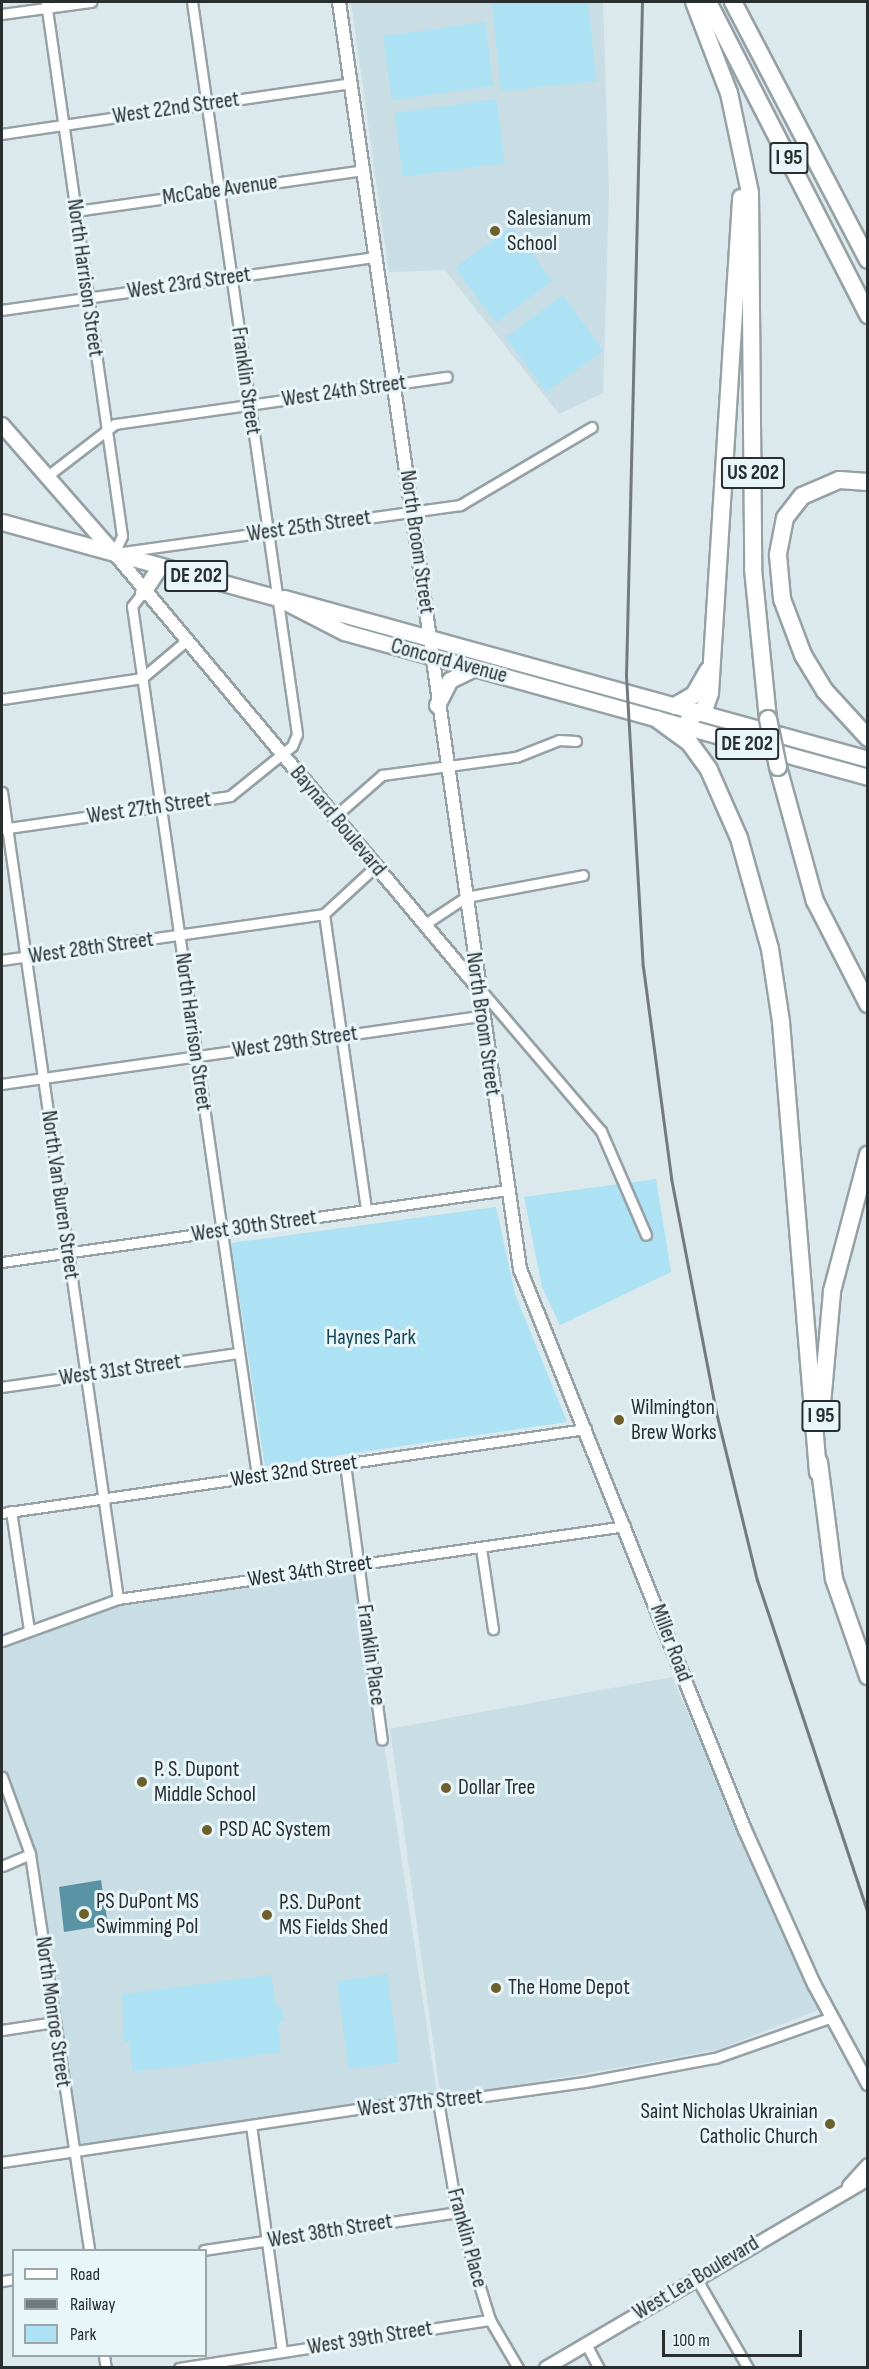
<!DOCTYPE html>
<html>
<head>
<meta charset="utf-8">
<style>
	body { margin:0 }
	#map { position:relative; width:869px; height:2369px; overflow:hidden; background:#dbe8ec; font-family:"Sofia Sans Condensed",sans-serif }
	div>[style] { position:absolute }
	.built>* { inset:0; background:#c8dde4 }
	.green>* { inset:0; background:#ace2f3 }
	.water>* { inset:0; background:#5a93a4 }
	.roads { filter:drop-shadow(2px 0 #96a1a5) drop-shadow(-2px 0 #96a1a5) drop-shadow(0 2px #96a1a5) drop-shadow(0 -2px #96a1a5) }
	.minor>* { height:9px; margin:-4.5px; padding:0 4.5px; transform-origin:4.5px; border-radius:4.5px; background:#fff }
	.tertiary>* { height:12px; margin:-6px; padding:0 6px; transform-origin:6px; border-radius:6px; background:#fff }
	.secondary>* { height:14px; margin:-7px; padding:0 7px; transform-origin:7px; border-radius:7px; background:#fff }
	.primary>* { height:15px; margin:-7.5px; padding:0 7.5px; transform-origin:7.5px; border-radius:7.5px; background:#fff }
	.motorway>* { height:16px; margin:-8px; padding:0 8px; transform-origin:8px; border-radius:8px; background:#fff }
	.rail>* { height:3px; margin:-1.5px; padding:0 1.5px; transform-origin:1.5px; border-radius:1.5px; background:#727a7d }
	.bridges { filter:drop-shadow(2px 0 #96a1a5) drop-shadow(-2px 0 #96a1a5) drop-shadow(0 2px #96a1a5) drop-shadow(0 -2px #96a1a5) }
	.motorway-bridge>* { height:16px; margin:-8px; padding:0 8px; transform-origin:8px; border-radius:8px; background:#fff }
	.dots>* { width:16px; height:16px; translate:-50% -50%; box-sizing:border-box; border:3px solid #e8f5f9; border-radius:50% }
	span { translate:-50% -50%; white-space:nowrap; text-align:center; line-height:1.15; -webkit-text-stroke:6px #e8f5f9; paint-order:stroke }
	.shield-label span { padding:2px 4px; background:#e8f5f9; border:2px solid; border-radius:4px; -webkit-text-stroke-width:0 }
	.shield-label { font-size:21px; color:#292e2f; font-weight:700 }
	.street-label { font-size:22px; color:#292e2f }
	.poi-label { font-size:22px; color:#292e2f }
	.left { translate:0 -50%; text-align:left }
	.right { translate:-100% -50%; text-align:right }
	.park-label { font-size:22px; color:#134654 }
	.frame { position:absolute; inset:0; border:3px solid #292e2f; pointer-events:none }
	.legend { position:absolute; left:12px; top:2249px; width:195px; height:108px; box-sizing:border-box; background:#e8f5f9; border:2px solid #9ca5a8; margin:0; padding:8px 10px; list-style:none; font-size:18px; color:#292e2f }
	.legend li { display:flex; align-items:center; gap:12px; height:30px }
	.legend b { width:30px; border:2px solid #9ca5a8 }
	.scale { position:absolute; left:662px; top:2330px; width:140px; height:27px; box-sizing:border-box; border:3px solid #292e2f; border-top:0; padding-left:8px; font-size:18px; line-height:21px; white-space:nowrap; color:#292e2f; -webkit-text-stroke:4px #e8f5f9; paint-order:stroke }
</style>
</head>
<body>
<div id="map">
	<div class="built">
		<i style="clip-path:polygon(351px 2px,603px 2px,609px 191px,603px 393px,559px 414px,445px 270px,389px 272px)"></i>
		<i style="clip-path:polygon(357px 1564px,438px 2101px,74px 2152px,31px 1854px,2px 1776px,2px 1643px,118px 1599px)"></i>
		<i style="clip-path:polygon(672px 1677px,818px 2010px,717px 2050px,441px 2099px,390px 1729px)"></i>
	</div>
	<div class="green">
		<i style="clip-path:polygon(492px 2px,588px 2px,596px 81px,501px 91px)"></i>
		<i style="clip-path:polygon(485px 22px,493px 86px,392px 100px,383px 36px)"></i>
		<i style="clip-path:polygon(496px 99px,505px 163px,403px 177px,395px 113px)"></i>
		<i style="clip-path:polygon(512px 226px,552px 281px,496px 323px,455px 268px)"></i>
		<i style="clip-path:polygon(563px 295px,603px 351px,546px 392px,506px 337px)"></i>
		<i style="clip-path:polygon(656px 1179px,671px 1272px,560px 1325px,542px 1287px,524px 1197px)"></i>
		<i style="clip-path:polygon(496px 1207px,515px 1294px,567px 1422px,265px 1466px,231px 1243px)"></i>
		<i style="clip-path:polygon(387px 1974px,399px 2062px,349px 2069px,337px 1981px)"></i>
		<i style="clip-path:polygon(271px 1975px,276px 2007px,282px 2007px,284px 2022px,278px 2023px,281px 2052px,133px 2072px,129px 2041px,124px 2042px,122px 1994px)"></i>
	</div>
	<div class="water">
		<i style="clip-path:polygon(101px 1880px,108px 1925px,64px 1932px,59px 1887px)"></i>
	</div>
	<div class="roads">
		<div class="minor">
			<i style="left:46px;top:2px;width:539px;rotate:81.9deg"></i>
			<i style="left:122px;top:536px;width:19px;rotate:115deg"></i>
			<i style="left:2px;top:14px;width:90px;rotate:-7.7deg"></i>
			<i style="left:2px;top:134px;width:353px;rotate:-8.3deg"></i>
			<i style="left:76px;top:211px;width:291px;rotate:-8.1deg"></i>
			<i style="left:2px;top:310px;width:378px;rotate:-8.1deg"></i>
			<i style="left:46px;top:477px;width:87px;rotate:-37.5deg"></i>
			<i style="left:115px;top:424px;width:335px;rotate:-8.1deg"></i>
			<i style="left:122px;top:552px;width:341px;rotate:-7.9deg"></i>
			<i style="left:460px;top:505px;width:153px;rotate:-30.6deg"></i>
			<i style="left:143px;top:592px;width:18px;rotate:128deg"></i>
			<i style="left:132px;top:606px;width:879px;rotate:81.82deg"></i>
			<i style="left:2px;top:699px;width:142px;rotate:-8.5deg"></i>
			<i style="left:142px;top:678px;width:57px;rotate:-40.1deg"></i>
			<i style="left:2px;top:792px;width:815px;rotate:81.82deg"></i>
			<i style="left:334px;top:817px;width:64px;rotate:-41.2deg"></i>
			<i style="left:382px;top:775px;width:135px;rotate:-7.7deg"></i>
			<i style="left:516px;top:757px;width:46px;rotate:-21.6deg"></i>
			<i style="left:559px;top:740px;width:17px;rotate:3deg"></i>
			<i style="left:2px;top:829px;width:230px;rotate:-8.2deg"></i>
			<i style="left:230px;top:796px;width:80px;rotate:-38.9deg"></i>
			<i style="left:292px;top:746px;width:13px;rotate:-67deg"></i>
			<i style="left:297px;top:734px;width:739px;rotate:-98.16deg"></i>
			<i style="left:324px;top:914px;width:299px;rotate:81.9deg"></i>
			<i style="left:425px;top:924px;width:49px;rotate:-33.4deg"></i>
			<i style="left:466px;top:897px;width:119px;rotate:-10.6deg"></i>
			<i style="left:2px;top:960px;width:325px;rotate:-8.1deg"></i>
			<i style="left:324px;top:914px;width:71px;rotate:-42.7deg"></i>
			<i style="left:481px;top:990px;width:185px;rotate:49.6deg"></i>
			<i style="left:601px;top:1131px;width:113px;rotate:66.6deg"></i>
			<i style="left:2px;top:1084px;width:485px;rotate:-8.1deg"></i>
			<i style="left:2px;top:1262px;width:510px;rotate:-8.11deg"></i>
			<i style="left:2px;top:1387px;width:239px;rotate:-8.2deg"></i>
			<i style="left:345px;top:1464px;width:278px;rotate:82.4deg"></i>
			<i style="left:11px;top:1511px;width:120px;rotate:81.4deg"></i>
			<i style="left:2px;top:1513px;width:590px;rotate:-8.19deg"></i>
			<i style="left:481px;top:1548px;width:82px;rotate:81.6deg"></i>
			<i style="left:2px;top:1641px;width:123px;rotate:-19.9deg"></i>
			<i style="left:118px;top:1599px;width:512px;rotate:-8.19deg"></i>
			<i style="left:2px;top:1777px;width:82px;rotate:70deg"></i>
			<i style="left:30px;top:1854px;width:400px;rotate:81.5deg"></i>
			<i style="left:2px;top:1866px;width:30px;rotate:-23deg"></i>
			<i style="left:2px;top:2030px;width:54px;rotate:-8.6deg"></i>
			<i style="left:438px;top:2101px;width:113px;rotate:80.3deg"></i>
			<i style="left:457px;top:2212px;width:113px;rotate:73deg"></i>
			<i style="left:490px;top:2320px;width:56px;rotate:59.7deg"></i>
			<i style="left:251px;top:2125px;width:229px;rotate:82.2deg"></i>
			<i style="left:2px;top:2162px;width:429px;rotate:-8.5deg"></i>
			<i style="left:426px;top:2099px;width:23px;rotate:5deg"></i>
			<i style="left:449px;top:2101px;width:137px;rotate:-8deg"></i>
			<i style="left:585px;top:2082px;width:132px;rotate:-10.5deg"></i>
			<i style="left:715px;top:2058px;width:124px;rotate:-19.3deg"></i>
			<i style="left:204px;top:2250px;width:256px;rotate:-8.5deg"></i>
			<i style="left:696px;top:2278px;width:104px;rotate:60deg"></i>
			<i style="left:2px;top:2281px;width:12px;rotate:-9deg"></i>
			<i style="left:586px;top:2344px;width:27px;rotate:62deg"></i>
			<i style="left:104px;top:2356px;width:12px;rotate:81deg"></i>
			<i style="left:179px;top:2368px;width:315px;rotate:-8.8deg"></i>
		</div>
		<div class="tertiary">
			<i style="left:339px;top:2px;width:1280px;rotate:81.87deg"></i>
			<i style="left:520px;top:1269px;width:604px;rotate:68.15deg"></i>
			<i style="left:745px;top:1830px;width:169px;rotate:65.9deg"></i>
			<i style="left:814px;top:1984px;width:114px;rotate:61.6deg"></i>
			<i style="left:114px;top:553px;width:569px;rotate:50.07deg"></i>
			<i style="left:849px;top:2186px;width:28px;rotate:-48deg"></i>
			<i style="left:546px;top:2368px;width:373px;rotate:-30.4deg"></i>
		</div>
		<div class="secondary">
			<i style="left:2px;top:425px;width:170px;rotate:48.8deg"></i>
		</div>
		<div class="primary">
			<i style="left:2px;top:522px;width:286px;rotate:15.4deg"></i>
			<i style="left:278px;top:598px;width:74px;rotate:27.3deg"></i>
			<i style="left:344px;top:632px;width:544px;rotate:15.47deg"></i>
			<i style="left:143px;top:592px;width:31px;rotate:-57deg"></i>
			<i style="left:284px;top:598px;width:606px;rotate:15.41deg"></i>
			<i style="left:437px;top:705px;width:28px;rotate:-63deg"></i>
			<i style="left:450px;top:680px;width:28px;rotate:-26deg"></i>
		</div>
		<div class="motorway">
			<i style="left:694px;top:2px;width:97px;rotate:69deg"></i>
			<i style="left:729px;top:93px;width:102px;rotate:78.1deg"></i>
			<i style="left:750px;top:193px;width:376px;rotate:89.5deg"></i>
			<i style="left:753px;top:569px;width:151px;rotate:84.3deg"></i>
			<i style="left:708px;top:2px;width:352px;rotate:62.9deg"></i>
			<i style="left:733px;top:2px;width:291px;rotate:62.4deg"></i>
			<i style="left:868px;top:482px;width:29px;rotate:-176deg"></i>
			<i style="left:839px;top:480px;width:40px;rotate:156.6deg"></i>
			<i style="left:802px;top:496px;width:28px;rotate:128deg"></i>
			<i style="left:785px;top:518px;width:38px;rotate:101deg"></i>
			<i style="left:778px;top:555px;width:44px;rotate:84.8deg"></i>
			<i style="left:782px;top:599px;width:60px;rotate:69.4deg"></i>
			<i style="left:803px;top:655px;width:42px;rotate:58.6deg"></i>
			<i style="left:825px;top:691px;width:64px;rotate:47.5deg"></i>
			<i style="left:675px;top:706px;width:22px;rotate:-30deg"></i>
			<i style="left:694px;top:695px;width:28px;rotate:-60deg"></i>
			<i style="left:657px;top:719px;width:39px;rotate:36deg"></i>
			<i style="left:689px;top:742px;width:34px;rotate:54deg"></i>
			<i style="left:709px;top:770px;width:74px;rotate:66.2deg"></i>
			<i style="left:739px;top:838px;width:115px;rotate:74.4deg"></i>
			<i style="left:770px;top:949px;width:74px;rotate:81.4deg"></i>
			<i style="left:781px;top:1022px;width:452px;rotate:85.3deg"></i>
			<i style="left:689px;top:719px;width:19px;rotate:-35deg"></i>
			<i style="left:705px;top:708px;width:16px;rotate:-72deg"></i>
			<i style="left:710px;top:693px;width:496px;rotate:-86.4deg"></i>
			<i style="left:778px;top:767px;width:139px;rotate:74.6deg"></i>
			<i style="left:815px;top:901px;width:116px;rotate:62.8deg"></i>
			<i style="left:822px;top:1404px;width:113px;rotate:-84.9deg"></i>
			<i style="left:832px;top:1291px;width:141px;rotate:-75.2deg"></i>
			<i style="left:819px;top:1462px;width:118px;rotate:82.7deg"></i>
			<i style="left:834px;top:1579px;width:103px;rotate:70.7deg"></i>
		</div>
	</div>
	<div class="rail">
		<i style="left:642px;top:2px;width:674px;rotate:91.36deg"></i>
		<i style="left:626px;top:676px;width:291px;rotate:86.7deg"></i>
		<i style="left:643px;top:967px;width:213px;rotate:82.4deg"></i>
		<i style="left:671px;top:1178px;width:238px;rotate:79.1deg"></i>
		<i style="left:716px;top:1412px;width:173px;rotate:76.3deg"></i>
		<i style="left:757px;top:1580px;width:352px;rotate:71.6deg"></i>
	</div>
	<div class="bridges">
		<div class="motorway-bridge">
			<i style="left:768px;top:719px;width:49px;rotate:78.2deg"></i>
		</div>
	</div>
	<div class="dots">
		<i style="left:495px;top:231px;background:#6e602d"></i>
		<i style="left:619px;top:1420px;background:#6e602d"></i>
		<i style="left:142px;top:1782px;background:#6e602d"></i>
		<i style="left:446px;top:1788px;background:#6e602d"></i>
		<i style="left:207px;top:1830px;background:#6e602d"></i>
		<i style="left:84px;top:1914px;background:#6e602d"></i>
		<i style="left:267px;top:1915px;background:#6e602d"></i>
		<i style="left:496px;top:1988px;background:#6e602d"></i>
		<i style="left:830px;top:2124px;background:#6e602d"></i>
	</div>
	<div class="shield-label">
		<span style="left:789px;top:158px">I 95</span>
		<span style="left:753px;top:473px">US 202</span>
		<span style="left:196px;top:576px">DE 202</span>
		<span style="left:747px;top:744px">DE 202</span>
		<span style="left:821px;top:1416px">I 95</span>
	</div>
	<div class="street-label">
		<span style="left:176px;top:108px;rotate:-8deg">West 22nd Street</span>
		<span style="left:220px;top:190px;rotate:-8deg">McCabe Avenue</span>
		<span style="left:85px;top:278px;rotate:82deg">North Harrison Street</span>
		<span style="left:189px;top:283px;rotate:-8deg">West 23rd Street</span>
		<span style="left:246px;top:381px;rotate:82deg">Franklin Street</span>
		<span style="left:344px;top:391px;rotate:-8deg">West 24th Street</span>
		<span style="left:309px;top:526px;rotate:-8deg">West 25th Street</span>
		<span style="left:417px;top:542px;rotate:82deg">North Broom Street</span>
		<span style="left:449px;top:661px;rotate:15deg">Concord Avenue</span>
		<span style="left:149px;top:808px;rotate:-8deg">West 27th Street</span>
		<span style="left:338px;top:821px;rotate:50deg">Baynard Boulevard</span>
		<span style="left:91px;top:948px;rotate:-8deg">West 28th Street</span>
		<span style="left:483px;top:1024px;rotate:82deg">North Broom Street</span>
		<span style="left:193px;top:1032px;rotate:82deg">North Harrison Street</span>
		<span style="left:295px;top:1042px;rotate:-8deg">West 29th Street</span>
		<span style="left:60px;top:1195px;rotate:82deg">North Van Buren Street</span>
		<span style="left:254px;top:1226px;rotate:-8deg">West 30th Street</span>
		<span style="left:120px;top:1370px;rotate:-8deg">West 31st Street</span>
		<span style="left:294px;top:1471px;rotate:-8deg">West 32nd Street</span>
		<span style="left:310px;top:1571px;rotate:-8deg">West 34th Street</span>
		<span style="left:671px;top:1643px;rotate:69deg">Miller Road</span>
		<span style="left:371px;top:1655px;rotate:82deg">Franklin Place</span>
		<span style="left:53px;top:2012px;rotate:82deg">North Monroe Street</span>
		<span style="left:420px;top:2103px;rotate:-6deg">West 37th Street</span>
		<span style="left:330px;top:2231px;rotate:-9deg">West 38th Street</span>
		<span style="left:467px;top:2238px;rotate:75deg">Franklin Place</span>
		<span style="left:696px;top:2278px;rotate:-31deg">West Lea Boulevard</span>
		<span style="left:370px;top:2338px;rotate:-9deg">West 39th Street</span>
	</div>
	<div class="poi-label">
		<span class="left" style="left:507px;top:231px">Salesianum<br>School</span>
		<span class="left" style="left:631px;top:1420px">Wilmington<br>Brew Works</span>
		<span class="left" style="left:154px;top:1782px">P. S. Dupont<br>Middle School</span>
		<span class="left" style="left:458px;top:1788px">Dollar Tree</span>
		<span class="left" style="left:219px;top:1830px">PSD AC System</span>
		<span class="left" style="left:96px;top:1914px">PS DuPont MS<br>Swimming Pol</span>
		<span class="left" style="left:279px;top:1915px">P.S. DuPont<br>MS Fields Shed</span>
		<span class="left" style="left:508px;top:1988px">The Home Depot</span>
		<span class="right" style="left:818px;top:2124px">Saint Nicholas Ukrainian<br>Catholic Church</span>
	</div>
	<div class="park-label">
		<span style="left:371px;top:1338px">Haynes Park</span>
	</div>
	<div class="frame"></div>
	<ul class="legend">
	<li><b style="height:8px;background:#fff"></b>Road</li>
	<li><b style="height:8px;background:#727a7d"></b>Railway</li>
	<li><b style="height:16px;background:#ace2f3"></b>Park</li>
	</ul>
	<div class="scale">100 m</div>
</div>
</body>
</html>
